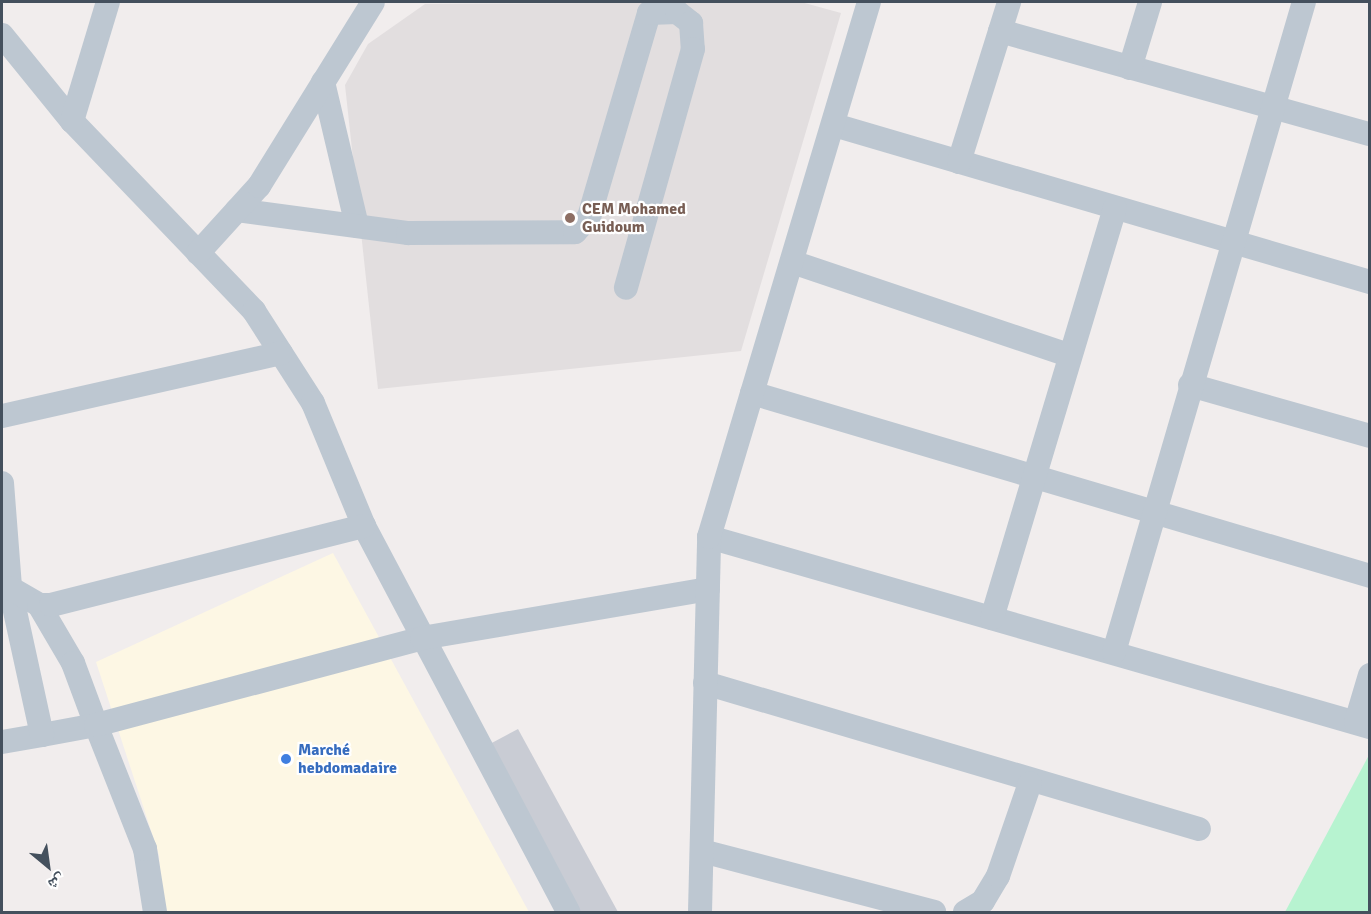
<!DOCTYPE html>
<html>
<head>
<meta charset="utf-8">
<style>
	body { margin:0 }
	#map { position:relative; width:1371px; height:914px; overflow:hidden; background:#f1eded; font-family:Signika,"Noto Naskh Arabic",sans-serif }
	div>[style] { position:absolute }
	.commercial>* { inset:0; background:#fdf7e4 }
	.education>* { inset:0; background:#e2dedf }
	.green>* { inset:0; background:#b7f3d0 }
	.building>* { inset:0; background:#c9ccd4 }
	.minor>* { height:24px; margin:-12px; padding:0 12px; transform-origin:12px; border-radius:12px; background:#bdc7d1 }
	.dots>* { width:16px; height:16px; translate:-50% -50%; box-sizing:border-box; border:3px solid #fff; border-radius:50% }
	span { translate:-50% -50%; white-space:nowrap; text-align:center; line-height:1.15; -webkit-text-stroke:4.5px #fff; paint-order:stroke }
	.education-label { font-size:16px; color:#785e54; font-weight:700 }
	.left { translate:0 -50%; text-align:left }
	.shop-label { font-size:16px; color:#366cbe; font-weight:700 }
	.frame { position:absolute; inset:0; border:3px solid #44505d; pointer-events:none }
	.north { position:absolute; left:18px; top:836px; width:60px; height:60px; -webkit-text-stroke:4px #fff; paint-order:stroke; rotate:151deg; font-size:16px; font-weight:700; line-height:24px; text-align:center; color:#44505d }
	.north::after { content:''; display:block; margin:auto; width:21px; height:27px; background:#44505d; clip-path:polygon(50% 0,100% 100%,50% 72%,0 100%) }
</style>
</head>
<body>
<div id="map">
	<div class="commercial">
		<i style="clip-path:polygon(333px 553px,529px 912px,163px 912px,159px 855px,96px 662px)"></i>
	</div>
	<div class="education">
		<i style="clip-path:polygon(801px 2px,841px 13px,741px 351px,378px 389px,345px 85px,368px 44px,425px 4px)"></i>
	</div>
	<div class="green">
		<i style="clip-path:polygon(1369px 755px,1369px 912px,1285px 912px)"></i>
	</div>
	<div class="building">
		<i style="clip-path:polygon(518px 729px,618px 912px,579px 912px,488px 745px)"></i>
	</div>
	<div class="minor">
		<i style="left:1000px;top:31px;width:384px;rotate:15.6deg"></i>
		<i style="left:2px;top:35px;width:111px;rotate:50.9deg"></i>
		<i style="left:72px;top:121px;width:263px;rotate:46.2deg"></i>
		<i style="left:254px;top:311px;width:109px;rotate:57.3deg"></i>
		<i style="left:313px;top:403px;width:133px;rotate:67.5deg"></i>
		<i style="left:364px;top:526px;width:437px;rotate:62.1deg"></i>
		<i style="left:1130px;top:68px;width:69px;rotate:-73.1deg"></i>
		<i style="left:323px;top:82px;width:148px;rotate:76.7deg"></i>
		<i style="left:72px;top:121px;width:124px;rotate:-73.2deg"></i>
		<i style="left:834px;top:125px;width:559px;rotate:16.33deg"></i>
		<i style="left:959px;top:162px;width:168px;rotate:-72.6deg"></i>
		<i style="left:237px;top:210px;width:173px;rotate:7.7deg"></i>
		<i style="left:408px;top:233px;width:167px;rotate:-0.3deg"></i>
		<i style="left:575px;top:232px;width:21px;rotate:-47deg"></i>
		<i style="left:589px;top:217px;width:213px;rotate:-73.6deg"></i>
		<i style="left:649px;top:13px;width:28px;rotate:-2deg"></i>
		<i style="left:677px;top:12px;width:18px;rotate:38deg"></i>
		<i style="left:691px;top:23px;width:26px;rotate:86deg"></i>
		<i style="left:693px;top:49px;width:248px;rotate:105.7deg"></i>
		<i style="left:198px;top:253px;width:91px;rotate:-47.7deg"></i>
		<i style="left:259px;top:186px;width:216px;rotate:-58.2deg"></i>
		<i style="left:792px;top:262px;width:292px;rotate:18.6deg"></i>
		<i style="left:1190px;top:385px;width:187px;rotate:15.8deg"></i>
		<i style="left:752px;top:393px;width:645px;rotate:16.49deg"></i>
		<i style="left:2px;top:416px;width:286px;rotate:-12.7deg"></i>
		<i style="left:2px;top:483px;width:105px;rotate:85.6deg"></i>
		<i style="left:709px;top:537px;width:688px;rotate:16.04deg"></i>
		<i style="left:39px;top:605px;width:67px;rotate:59.6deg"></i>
		<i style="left:73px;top:663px;width:66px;rotate:69.6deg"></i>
		<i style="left:96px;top:725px;width:55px;rotate:169.5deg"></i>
		<i style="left:992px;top:618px;width:428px;rotate:-73.3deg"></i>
		<i style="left:1114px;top:652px;width:677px;rotate:-73.71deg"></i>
		<i style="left:705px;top:683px;width:515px;rotate:16.46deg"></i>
		<i style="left:1356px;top:722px;width:49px;rotate:-73.4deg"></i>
		<i style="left:2px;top:742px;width:41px;rotate:-9.9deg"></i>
		<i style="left:42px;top:735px;width:150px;rotate:-102.3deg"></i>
		<i style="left:10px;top:588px;width:34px;rotate:30deg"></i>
		<i style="left:39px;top:605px;width:12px"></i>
		<i style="left:51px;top:605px;width:323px;rotate:-14.2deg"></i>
		<i style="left:702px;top:851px;width:240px;rotate:14.7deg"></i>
		<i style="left:155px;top:912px;width:64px;rotate:-99deg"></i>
		<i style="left:145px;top:849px;width:133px;rotate:-111.6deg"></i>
		<i style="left:96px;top:725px;width:337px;rotate:-14.9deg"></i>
		<i style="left:422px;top:638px;width:290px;rotate:-9.7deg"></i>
		<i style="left:700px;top:912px;width:375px;rotate:-88.6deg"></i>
		<i style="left:709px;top:537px;width:558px;rotate:-73.35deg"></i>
		<i style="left:965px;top:912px;width:21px;rotate:-31deg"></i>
		<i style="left:983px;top:901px;width:29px;rotate:-59deg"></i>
		<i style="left:998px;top:876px;width:98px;rotate:-71deg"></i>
	</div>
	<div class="dots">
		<i style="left:570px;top:218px;background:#8d6e63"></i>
		<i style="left:286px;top:759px;background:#3f7fe0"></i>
	</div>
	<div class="education-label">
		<span class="left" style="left:582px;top:218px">CEM Mohamed<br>Guidoum</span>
	</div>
	<div class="shop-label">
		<span class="left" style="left:298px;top:759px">Marché<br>hebdomadaire</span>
	</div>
	<div class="frame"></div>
	<div class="north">ش</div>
</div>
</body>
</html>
